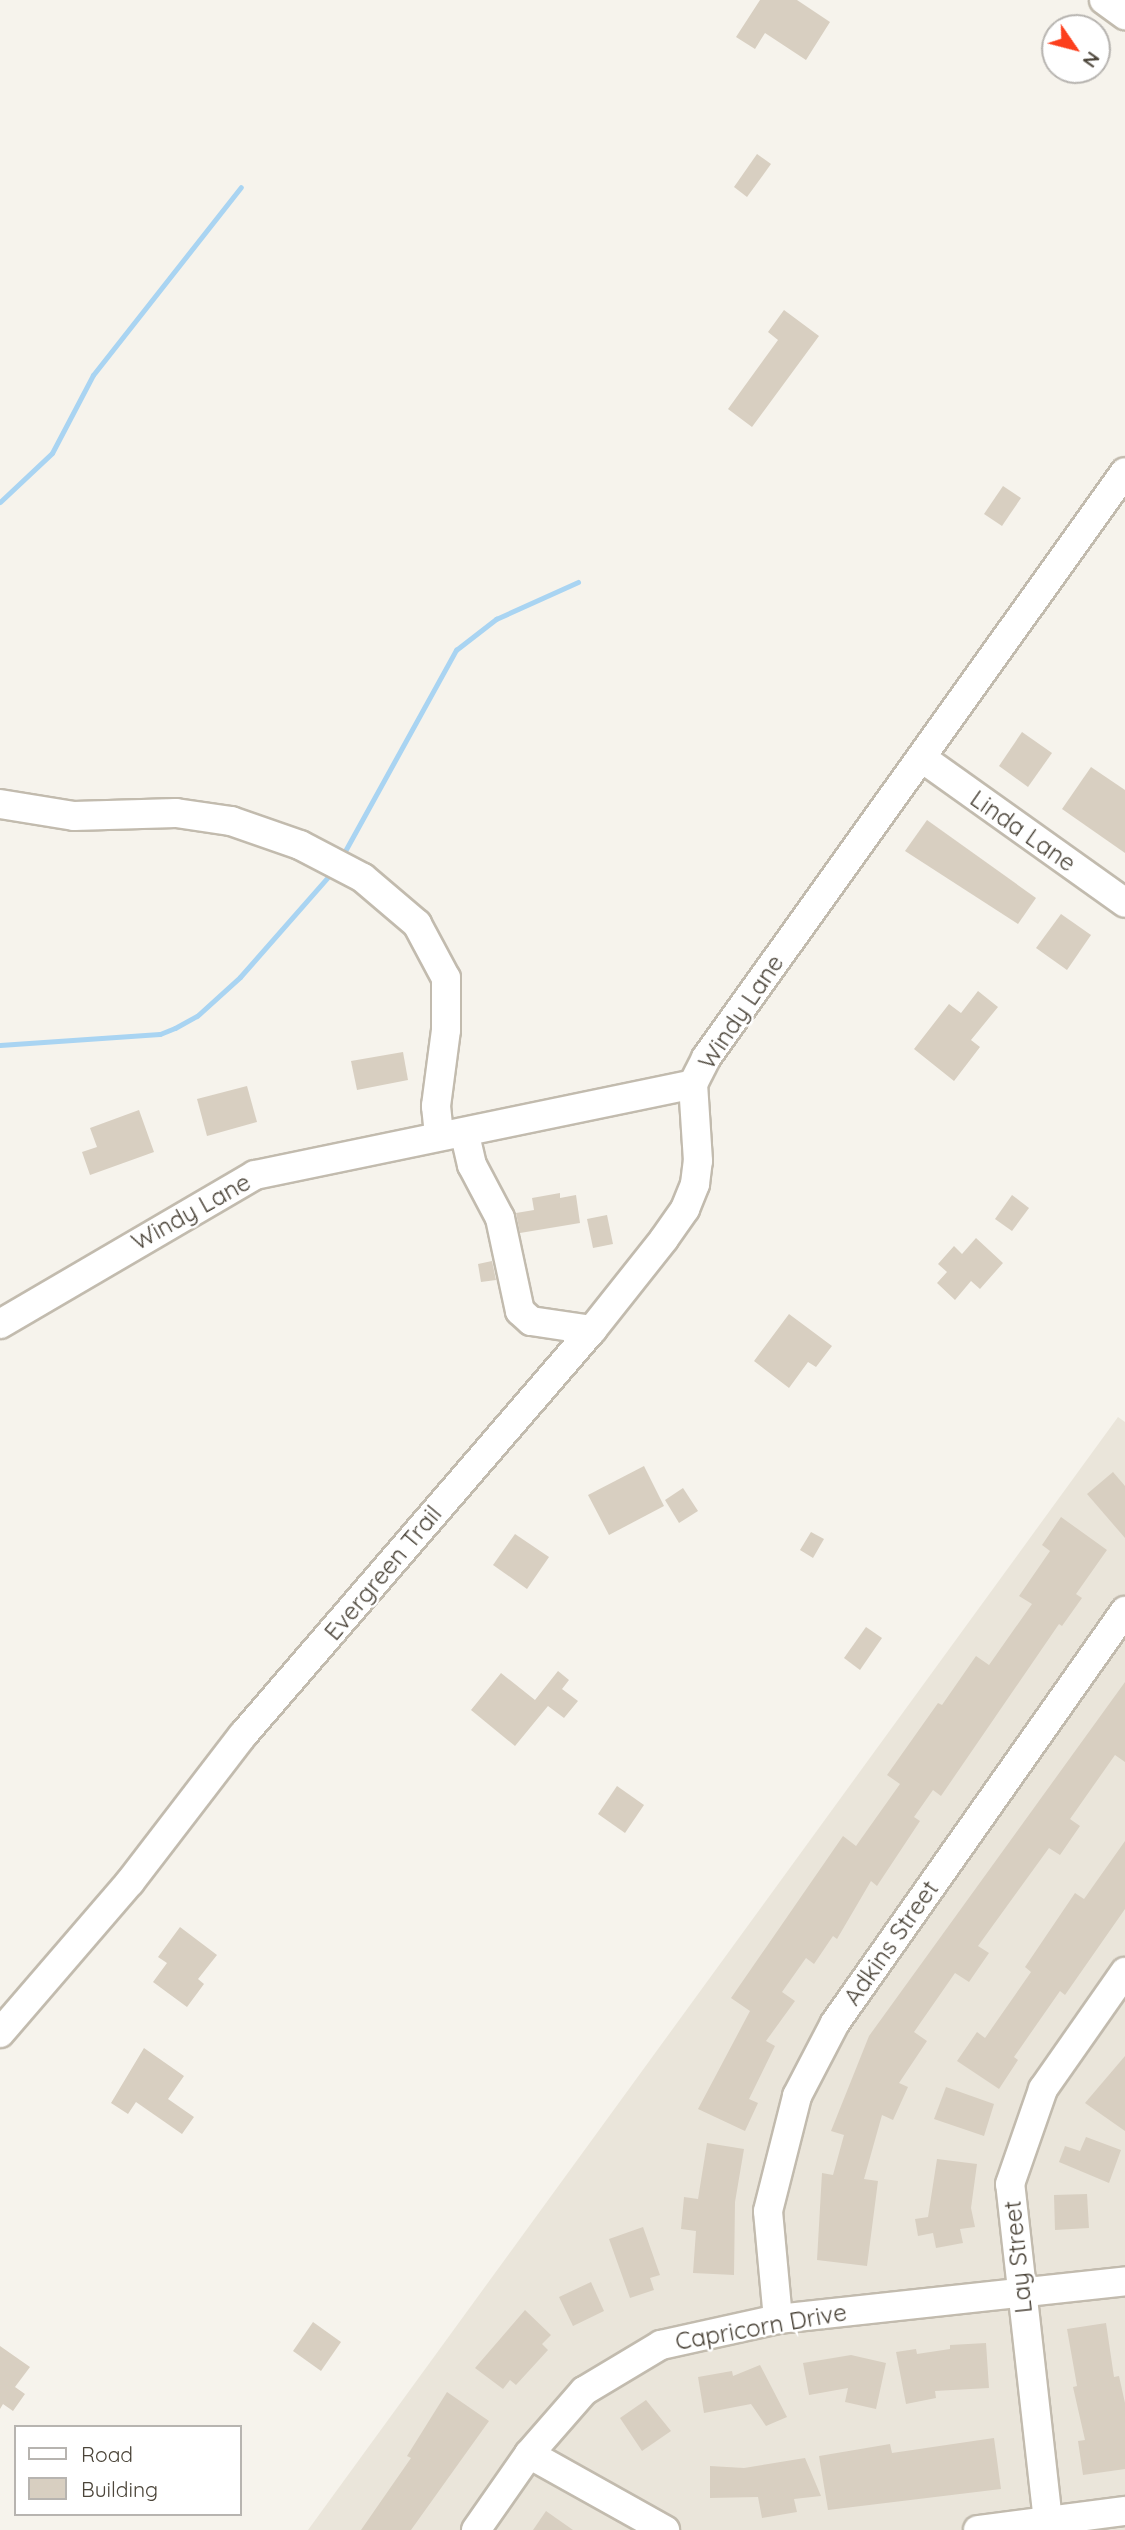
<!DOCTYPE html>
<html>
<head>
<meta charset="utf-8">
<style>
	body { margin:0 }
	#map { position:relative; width:1125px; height:2530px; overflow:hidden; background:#f6f3ec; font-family:Quicksand,sans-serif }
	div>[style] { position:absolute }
	.residential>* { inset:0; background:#eae5da }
	.stream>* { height:5px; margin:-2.5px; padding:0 2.5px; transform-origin:2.5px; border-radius:2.5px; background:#a9d4f2 }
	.building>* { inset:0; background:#d8cfc1 }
	.roads { filter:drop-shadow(2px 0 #c2bbae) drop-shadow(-2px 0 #c2bbae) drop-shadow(0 2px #c2bbae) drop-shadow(0 -2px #c2bbae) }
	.minor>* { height:28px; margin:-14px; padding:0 14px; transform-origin:14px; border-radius:14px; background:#fff }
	span { translate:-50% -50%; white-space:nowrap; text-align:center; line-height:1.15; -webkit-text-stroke:5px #fff; paint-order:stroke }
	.street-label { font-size:24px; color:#4b4439 }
	.legend { position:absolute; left:14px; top:2425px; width:228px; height:91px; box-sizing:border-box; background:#fff; border:2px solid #b7b4b0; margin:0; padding:9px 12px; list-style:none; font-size:21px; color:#4b4439 }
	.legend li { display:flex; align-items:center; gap:14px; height:35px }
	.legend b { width:35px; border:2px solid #b7b4b0 }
	.north { position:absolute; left:1041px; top:14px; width:70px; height:70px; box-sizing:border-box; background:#fff; border:2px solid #b7b4b0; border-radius:50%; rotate:125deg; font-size:19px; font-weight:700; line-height:28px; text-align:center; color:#4b4439 }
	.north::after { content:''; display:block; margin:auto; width:24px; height:32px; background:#fc3f1d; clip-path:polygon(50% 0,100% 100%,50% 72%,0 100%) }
</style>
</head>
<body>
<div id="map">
	<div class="residential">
		<i style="clip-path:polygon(1118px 1417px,1125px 1422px,1125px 2530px,308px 2530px)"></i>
	</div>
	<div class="stream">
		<i style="left:0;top:502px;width:71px;rotate:-43.3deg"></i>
		<i style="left:52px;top:453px;width:88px;rotate:-62.3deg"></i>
		<i style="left:93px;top:375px;width:239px;rotate:-51.8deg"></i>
		<i style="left:345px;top:851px;width:230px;rotate:-61.1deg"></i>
		<i style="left:456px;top:650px;width:51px;rotate:-37.8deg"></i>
		<i style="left:496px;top:619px;width:90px;rotate:-24.3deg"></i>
		<i style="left:0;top:1045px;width:160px;rotate:-3.9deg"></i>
		<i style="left:160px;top:1034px;width:16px;rotate:-22deg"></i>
		<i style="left:175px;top:1028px;width:25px;rotate:-29deg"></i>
		<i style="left:197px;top:1016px;width:58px;rotate:-42.2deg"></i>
		<i style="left:240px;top:977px;width:133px;rotate:-48.7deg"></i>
	</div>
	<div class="building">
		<i style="clip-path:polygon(760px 0,797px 0,830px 22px,806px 60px,765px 33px,755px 49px,736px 37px)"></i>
		<i style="clip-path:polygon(757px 154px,771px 164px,747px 197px,734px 187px)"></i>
		<i style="clip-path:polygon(784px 310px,819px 336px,752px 427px,728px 409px,778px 340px,768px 332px)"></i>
		<i style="clip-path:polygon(1003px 486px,1021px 498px,1002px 526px,984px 514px)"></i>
		<i style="clip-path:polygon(1022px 732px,1052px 753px,1028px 787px,999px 766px)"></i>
		<i style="clip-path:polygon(1091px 767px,1125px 790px,1125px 853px,1062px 809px)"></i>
		<i style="clip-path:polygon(927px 820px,1036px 898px,1018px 924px,905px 851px)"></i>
		<i style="clip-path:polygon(1061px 914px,1091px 935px,1067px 970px,1036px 948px)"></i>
		<i style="clip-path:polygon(978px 991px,998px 1007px,971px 1040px,980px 1047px,954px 1081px,914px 1049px,949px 1004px,961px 1013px)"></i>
		<i style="clip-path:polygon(403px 1052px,408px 1080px,357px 1090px,351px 1061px)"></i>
		<i style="clip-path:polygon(247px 1086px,257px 1122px,207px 1136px,197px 1099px)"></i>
		<i style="clip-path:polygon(139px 1110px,154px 1152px,90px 1175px,82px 1152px,97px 1147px,90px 1128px)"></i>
		<i style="clip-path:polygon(560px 1193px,560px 1198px,576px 1195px,580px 1223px,520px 1233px,516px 1213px,534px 1210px,532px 1198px)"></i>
		<i style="clip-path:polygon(1012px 1195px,1029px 1208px,1012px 1231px,995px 1219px)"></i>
		<i style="clip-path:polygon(607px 1215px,613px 1244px,593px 1248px,587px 1219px)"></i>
		<i style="clip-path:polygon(976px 1238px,1003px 1263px,980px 1289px,971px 1281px,955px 1300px,937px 1283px,947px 1272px,938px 1264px,954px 1246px,962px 1254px)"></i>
		<i style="clip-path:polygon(492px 1261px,496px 1280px,481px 1282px,478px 1264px)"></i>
		<i style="clip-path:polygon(789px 1314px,832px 1346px,816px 1367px,808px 1362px,789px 1388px,754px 1361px)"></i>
		<i style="clip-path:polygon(644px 1466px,664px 1506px,609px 1535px,588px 1495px)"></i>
		<i style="clip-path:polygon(1113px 1472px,1125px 1486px,1125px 1538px,1087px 1494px)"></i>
		<i style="clip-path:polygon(683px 1488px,698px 1511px,679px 1523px,665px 1500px)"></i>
		<i style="clip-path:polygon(1061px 1517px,1107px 1550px,1076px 1594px,1082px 1598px,1062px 1626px,1059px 1624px,941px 1796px,933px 1790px,914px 1817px,920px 1821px,877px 1886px,871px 1881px,837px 1939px,833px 1936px,814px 1964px,806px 1958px,782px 1992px,795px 2001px,766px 2041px,775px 2046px,749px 2099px,758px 2103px,745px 2131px,698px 2109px,750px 2011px,731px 1998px,843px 1836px,856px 1846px,900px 1784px,887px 1775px,938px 1703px,942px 1705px,976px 1656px,989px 1665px,1032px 1604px,1019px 1596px,1050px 1551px,1042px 1545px)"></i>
		<i style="clip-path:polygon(811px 1532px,824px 1539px,813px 1558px,800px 1550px)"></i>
		<i style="clip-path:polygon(515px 1534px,549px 1557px,527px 1589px,493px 1565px)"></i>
		<i style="clip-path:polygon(866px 1627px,882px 1638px,860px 1670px,844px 1658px)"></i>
		<i style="clip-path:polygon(558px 1671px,569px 1680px,562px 1689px,578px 1701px,564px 1718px,548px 1706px,515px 1746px,471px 1710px,501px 1673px,535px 1700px)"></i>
		<i style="clip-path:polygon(1125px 1682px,1125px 1762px,1115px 1755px,1070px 1819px,1080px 1826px,1060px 1855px,1049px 1848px,978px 1946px,989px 1953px,969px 1982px,955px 1973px,914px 2032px,927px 2041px,899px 2083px,908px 2087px,893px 2120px,882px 2115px,864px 2179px,878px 2181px,867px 2266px,817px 2260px,822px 2173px,833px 2175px,844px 2135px,831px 2131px,869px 2036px)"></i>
		<i style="clip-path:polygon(617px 1786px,644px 1805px,625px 1833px,598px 1814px)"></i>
		<i style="clip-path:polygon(1125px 1841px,1125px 1909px,1065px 1995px,1060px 1991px,1014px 2057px,1018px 2060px,999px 2089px,957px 2061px,977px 2032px,985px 2038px,1031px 1972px,1025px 1967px,1075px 1893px,1084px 1899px)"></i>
		<i style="clip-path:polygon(180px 1927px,217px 1955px,198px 1979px,204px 1984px,187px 2007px,153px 1982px,167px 1963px,158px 1957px)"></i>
		<i style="clip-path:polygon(144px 2048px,184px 2076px,168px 2099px,194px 2117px,182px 2134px,136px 2102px,128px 2114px,111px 2103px)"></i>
		<i style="clip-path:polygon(1125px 2056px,1125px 2131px,1085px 2103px)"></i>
		<i style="clip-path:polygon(946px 2087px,994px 2104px,984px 2136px,934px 2119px)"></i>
		<i style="clip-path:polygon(1086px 2137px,1121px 2150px,1109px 2183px,1059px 2162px,1065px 2146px,1080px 2151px)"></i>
		<i style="clip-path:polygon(707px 2143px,744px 2149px,735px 2202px,734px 2275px,693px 2273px,696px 2231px,681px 2229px,684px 2197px,698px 2199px)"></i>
		<i style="clip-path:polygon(937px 2159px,977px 2164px,971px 2208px,975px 2227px,960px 2229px,963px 2243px,936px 2248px,933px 2233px,918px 2236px,915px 2219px,928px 2217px)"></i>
		<i style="clip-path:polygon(1087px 2194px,1089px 2228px,1055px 2230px,1054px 2195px)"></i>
		<i style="clip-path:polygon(643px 2227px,660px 2275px,650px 2278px,654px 2290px,630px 2298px,609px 2239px)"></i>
		<i style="clip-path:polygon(591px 2282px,604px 2311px,573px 2326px,559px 2297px)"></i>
		<i style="clip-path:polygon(525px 2310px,551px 2335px,542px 2344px,548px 2350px,516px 2385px,510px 2380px,503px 2389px,475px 2368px)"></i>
		<i style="clip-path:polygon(313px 2322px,341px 2342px,321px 2371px,293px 2351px)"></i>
		<i style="clip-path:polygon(1106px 2323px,1114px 2377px,1119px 2376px,1125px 2403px,1125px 2469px,1083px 2475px,1078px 2441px,1085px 2440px,1073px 2387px,1077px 2386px,1067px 2329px)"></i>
		<i style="clip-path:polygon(986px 2343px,989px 2388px,935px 2391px,936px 2398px,906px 2404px,896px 2352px,916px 2349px,917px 2354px,950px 2349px,950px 2345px)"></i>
		<i style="clip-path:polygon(0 2346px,30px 2367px,15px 2387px,25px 2394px,13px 2411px,3px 2404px,0 2409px)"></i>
		<i style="clip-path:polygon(851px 2355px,886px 2363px,876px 2409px,845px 2402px,848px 2388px,809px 2395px,803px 2363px)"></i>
		<i style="clip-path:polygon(760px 2365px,787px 2417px,766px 2426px,751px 2404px,704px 2413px,698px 2377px,732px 2371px,733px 2376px)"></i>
		<i style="clip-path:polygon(447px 2392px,489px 2421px,411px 2530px,361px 2530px,411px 2458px,407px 2456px)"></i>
		<i style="clip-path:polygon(646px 2400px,671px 2431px,642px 2451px,620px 2418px)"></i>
		<i style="clip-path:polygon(994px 2438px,1001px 2489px,828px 2510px,819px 2456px,890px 2444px,892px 2453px)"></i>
		<i style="clip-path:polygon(805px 2458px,821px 2496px,794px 2499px,797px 2512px,762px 2518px,758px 2497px,710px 2498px,710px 2466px,744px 2468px)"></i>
		<i style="clip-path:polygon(546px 2511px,573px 2530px,533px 2530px)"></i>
	</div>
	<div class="roads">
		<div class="minor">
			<i style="left:1104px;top:0;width:26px;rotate:36deg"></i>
			<i style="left:922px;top:758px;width:249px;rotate:35.5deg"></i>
			<i style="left:0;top:804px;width:75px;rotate:9.2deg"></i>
			<i style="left:74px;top:816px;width:102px;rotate:-1.7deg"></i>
			<i style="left:176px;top:813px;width:56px;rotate:8.3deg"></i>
			<i style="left:231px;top:821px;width:73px;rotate:19.2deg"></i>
			<i style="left:300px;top:845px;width:71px;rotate:27.6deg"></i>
			<i style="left:363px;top:878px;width:71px;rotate:40.4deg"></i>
			<i style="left:417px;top:924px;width:61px;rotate:61.8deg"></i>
			<i style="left:446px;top:978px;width:52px;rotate:90deg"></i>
			<i style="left:446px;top:1030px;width:77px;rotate:97.5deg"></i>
			<i style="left:436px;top:1106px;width:30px;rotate:84deg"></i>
			<i style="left:465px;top:1135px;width:31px;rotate:77deg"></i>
			<i style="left:472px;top:1165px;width:60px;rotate:62.2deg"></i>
			<i style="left:500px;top:1218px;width:95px;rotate:77.9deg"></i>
			<i style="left:520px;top:1311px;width:15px;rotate:42deg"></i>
			<i style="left:531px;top:1321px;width:62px;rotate:8.4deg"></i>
			<i style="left:0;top:1324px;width:295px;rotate:-30.3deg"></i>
			<i style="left:255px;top:1175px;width:447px;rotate:-11.7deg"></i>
			<i style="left:693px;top:1084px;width:29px;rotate:-63deg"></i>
			<i style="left:706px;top:1058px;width:720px;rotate:-54.43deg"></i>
			<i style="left:0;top:2033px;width:199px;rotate:-49.3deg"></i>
			<i style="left:130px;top:1882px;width:185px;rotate:-52.5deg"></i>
			<i style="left:243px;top:1735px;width:535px;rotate:-49.25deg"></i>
			<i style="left:592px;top:1330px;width:116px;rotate:-51.6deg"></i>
			<i style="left:664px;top:1239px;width:37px;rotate:-55deg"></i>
			<i style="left:685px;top:1209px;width:27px;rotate:-68deg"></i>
			<i style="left:695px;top:1184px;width:23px;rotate:-83deg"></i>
			<i style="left:698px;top:1161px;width:77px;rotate:-93.7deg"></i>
			<i style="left:778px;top:2319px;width:108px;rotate:-95.3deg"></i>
			<i style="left:768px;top:2211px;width:119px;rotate:-75.8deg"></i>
			<i style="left:797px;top:2096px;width:82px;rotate:-62.5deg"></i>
			<i style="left:835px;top:2023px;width:504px;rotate:-54.86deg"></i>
			<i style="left:529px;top:2454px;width:156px;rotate:29.2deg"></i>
			<i style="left:476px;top:2530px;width:93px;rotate:-55.1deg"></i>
			<i style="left:529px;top:2454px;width:84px;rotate:-48.9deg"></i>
			<i style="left:584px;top:2391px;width:90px;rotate:-30.9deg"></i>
			<i style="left:661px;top:2345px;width:120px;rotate:-12.5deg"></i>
			<i style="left:778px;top:2319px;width:349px;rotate:-6.2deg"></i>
			<i style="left:978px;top:2530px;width:148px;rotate:-7.4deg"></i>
			<i style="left:1049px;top:2530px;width:348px;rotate:-96.4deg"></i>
			<i style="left:1010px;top:2184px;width:101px;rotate:-70.8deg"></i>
			<i style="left:1043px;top:2089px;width:143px;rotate:-55deg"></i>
		</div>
	</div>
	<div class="street-label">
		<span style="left:1023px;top:831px;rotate:35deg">Linda Lane</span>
		<span style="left:741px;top:1012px;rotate:-56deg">Windy Lane</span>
		<span style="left:191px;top:1212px;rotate:-29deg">Windy Lane</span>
		<span style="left:383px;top:1573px;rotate:-50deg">Evergreen Trail</span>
		<span style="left:891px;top:1943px;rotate:-55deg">Adkins Street</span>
		<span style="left:1018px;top:2257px;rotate:-96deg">Lay Street</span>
		<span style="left:761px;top:2327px;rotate:-10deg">Capricorn Drive</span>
	</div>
	<ul class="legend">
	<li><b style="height:9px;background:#fff"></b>Road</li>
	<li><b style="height:19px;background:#d8cfc1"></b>Building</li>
	</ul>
	<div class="north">N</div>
</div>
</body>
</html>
